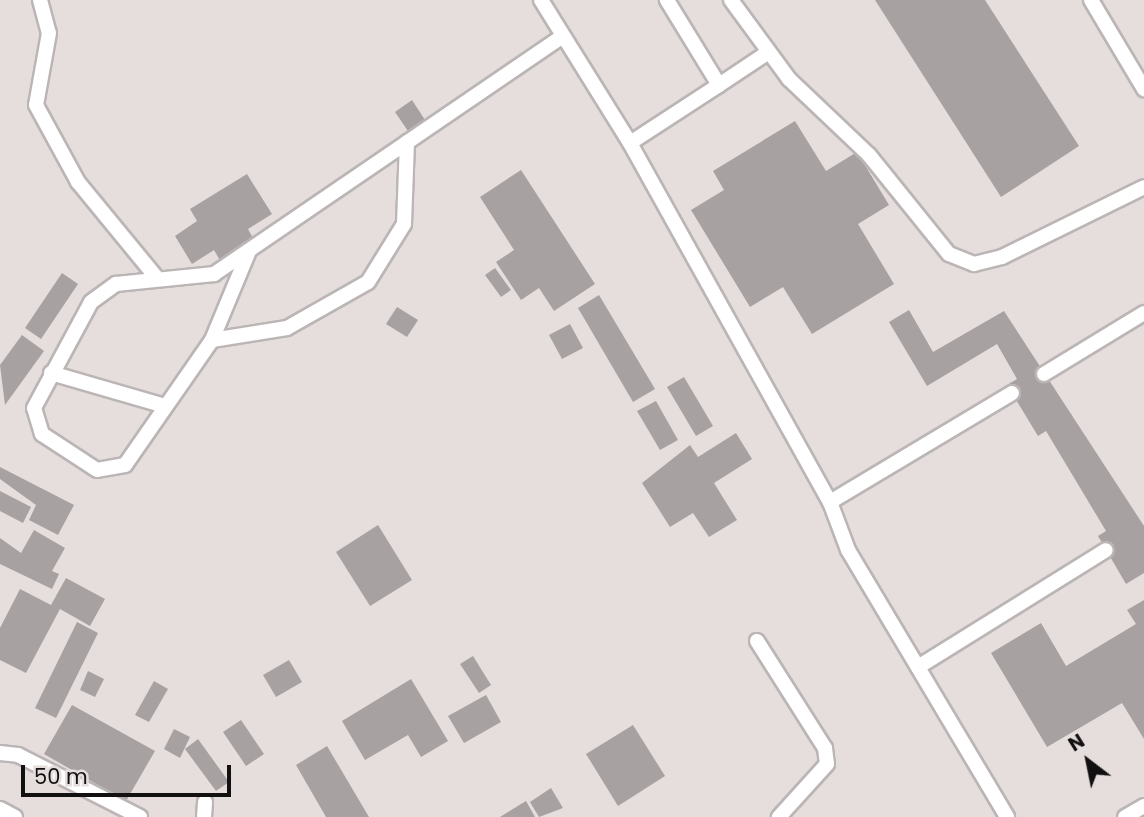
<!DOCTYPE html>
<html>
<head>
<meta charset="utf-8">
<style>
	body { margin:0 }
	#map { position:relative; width:1144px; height:817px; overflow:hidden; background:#e5dedd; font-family:Poppins,sans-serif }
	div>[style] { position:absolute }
	.building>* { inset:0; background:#a8a1a1 }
	.roads { filter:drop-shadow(2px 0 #bcb5b5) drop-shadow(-2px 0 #bcb5b5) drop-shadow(0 2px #bcb5b5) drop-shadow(0 -2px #bcb5b5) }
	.lane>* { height:14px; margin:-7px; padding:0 7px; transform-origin:7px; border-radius:7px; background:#fff }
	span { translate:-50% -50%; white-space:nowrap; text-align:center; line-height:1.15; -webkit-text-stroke:6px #e5dedd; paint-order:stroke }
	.north { position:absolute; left:1053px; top:726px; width:70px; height:70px; -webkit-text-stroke:5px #e5dedd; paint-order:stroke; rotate:328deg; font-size:19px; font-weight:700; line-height:28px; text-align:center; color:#121010 }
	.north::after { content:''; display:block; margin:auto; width:24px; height:32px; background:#121010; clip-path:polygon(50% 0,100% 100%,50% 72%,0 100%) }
	.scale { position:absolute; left:21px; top:765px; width:210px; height:32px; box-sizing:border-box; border:4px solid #121010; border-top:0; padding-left:9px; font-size:21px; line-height:24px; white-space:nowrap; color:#121010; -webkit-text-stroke:5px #e5dedd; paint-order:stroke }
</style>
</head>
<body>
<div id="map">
	<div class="building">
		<i style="clip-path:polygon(875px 0,985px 0,1079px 146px,1001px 197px)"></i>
		<i style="clip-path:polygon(412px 100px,425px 120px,408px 131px,395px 112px)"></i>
		<i style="clip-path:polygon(795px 121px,826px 171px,857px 152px,889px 205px,858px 224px,894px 284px,812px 334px,783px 287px,750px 307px,691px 210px,724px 190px,713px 171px)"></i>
		<i style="clip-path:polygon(521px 170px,595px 284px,554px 311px,539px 288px,521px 300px,496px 262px,514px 250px,480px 197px)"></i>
		<i style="clip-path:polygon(247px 174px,272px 214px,248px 229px,255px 242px,221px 262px,214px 250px,192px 264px,175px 236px,197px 221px,190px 209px)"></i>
		<i style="clip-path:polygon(495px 268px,511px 290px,501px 297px,485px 275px)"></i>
		<i style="clip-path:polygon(62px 273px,78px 284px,41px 339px,25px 328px)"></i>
		<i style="clip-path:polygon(599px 295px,655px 389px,633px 402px,578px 308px)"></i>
		<i style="clip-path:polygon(397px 307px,418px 320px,407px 337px,386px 324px)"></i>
		<i style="clip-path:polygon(909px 310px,933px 352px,1004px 311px,1144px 526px,1144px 573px,1126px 584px,1098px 536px,1106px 531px,1046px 431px,1038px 436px,1007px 385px,1017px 379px,997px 344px,927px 386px,889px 322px)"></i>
		<i style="clip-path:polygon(570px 324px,583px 348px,562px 359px,549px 335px)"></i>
		<i style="clip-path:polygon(22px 335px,44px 351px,5px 405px,0 365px)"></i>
		<i style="clip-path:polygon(684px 377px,713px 426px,696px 436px,667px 387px)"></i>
		<i style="clip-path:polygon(656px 401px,678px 440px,660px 450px,637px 411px)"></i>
		<i style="clip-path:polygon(736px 433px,752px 459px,714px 483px,737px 520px,709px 537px,693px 513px,670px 527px,642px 483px,690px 445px,698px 457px)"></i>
		<i style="clip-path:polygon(0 467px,74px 505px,58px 535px,29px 520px,36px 505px,0 479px)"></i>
		<i style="clip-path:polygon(0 491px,31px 507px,23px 523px,0 511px)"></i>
		<i style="clip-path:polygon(378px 525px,412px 580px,370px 606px,336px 552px)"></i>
		<i style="clip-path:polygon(34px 530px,65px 548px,52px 571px,59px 574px,52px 589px,0 564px,0 538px,21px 553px)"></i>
		<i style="clip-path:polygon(66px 578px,105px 599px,90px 626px,60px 609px,26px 673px,0 660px,0 628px,20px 589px,51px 605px)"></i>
		<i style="clip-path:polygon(1144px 600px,1144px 739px,1122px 703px,1047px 747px,991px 653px,1041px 623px,1066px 666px,1136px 624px,1127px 610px)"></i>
		<i style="clip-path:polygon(77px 622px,98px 633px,56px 718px,35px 708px)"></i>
		<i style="clip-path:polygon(473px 656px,491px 685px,479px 693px,460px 664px)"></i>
		<i style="clip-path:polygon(289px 660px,302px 682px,276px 697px,263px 675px)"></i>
		<i style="clip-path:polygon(88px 671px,104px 679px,95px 697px,80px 690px)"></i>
		<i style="clip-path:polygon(411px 679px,448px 741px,421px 757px,408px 735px,365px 760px,342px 721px)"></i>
		<i style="clip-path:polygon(154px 681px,168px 689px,149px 722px,135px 715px)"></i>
		<i style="clip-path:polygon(486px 695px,501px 722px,464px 743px,448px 716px)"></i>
		<i style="clip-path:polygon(72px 705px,155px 751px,126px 801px,44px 754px)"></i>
		<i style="clip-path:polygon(241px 720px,264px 754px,246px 766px,223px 732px)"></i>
		<i style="clip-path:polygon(633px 725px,665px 776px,618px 806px,586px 754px)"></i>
		<i style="clip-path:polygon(174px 729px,190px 737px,180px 758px,164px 749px)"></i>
		<i style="clip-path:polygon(198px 739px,229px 782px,216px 791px,185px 749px)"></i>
		<i style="clip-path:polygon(327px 746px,369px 817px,326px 817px,296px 765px)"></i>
		<i style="clip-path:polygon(551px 788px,563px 808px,539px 817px,530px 802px)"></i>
		<i style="clip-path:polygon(526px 801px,535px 817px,500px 817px)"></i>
	</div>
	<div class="roads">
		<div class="lane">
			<i style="left:40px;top:0;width:34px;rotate:75deg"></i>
			<i style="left:49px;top:33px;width:73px;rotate:100.2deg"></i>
			<i style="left:36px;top:105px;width:88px;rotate:61.4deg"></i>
			<i style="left:78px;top:182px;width:123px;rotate:50.6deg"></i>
			<i style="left:541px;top:0;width:168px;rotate:58.1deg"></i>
			<i style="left:630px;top:143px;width:411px;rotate:60.9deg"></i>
			<i style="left:830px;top:502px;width:51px;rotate:69.4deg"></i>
			<i style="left:848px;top:550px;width:311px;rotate:59.2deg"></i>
			<i style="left:731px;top:0;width:98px;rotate:53.7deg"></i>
			<i style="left:789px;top:79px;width:110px;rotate:43.5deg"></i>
			<i style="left:869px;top:155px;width:127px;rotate:51.1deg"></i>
			<i style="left:949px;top:254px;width:27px;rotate:22deg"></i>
			<i style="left:974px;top:264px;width:29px;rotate:-14deg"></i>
			<i style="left:1002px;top:257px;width:158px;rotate:-26.2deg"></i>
			<i style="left:1091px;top:0;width:104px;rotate:59.2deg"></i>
			<i style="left:719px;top:85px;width:58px;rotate:-33.7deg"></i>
			<i style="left:630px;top:143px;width:106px;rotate:-33.1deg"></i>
			<i style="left:719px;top:85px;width:100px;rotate:-121.5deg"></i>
			<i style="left:249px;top:251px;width:96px;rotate:112.6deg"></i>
			<i style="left:212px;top:340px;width:152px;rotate:124.8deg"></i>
			<i style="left:125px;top:465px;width:28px;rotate:170deg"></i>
			<i style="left:97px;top:470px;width:66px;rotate:-146.8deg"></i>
			<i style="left:42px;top:434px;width:27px;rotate:-107deg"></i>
			<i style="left:34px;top:408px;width:120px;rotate:-61.7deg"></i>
			<i style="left:91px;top:302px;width:31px;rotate:-36deg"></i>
			<i style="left:116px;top:284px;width:99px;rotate:-5.8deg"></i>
			<i style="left:214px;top:274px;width:422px;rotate:-34.3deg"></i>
			<i style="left:212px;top:340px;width:76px;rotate:-9.1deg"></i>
			<i style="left:287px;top:328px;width:93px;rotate:-29.6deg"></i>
			<i style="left:368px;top:282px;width:68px;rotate:-58.2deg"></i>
			<i style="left:404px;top:224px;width:82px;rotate:-87.9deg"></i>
			<i style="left:51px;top:373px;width:116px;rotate:16.1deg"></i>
			<i style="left:1044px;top:374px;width:117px;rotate:-31.4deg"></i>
			<i style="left:830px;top:502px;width:212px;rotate:-30.9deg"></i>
			<i style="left:757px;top:641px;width:127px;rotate:57.6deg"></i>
			<i style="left:825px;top:748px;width:16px;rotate:83deg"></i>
			<i style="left:827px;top:764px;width:72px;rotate:132.2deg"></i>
			<i style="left:918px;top:667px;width:221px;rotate:-31.9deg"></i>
			<i style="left:0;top:753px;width:18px;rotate:6deg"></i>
			<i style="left:18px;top:755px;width:137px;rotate:26.9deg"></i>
			<i style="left:0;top:809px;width:17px;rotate:28deg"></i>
			<i style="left:204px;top:817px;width:15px;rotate:-86deg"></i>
			<i style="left:1125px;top:817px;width:22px;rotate:-30deg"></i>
		</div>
	</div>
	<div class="north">N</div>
	<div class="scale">50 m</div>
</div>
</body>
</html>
